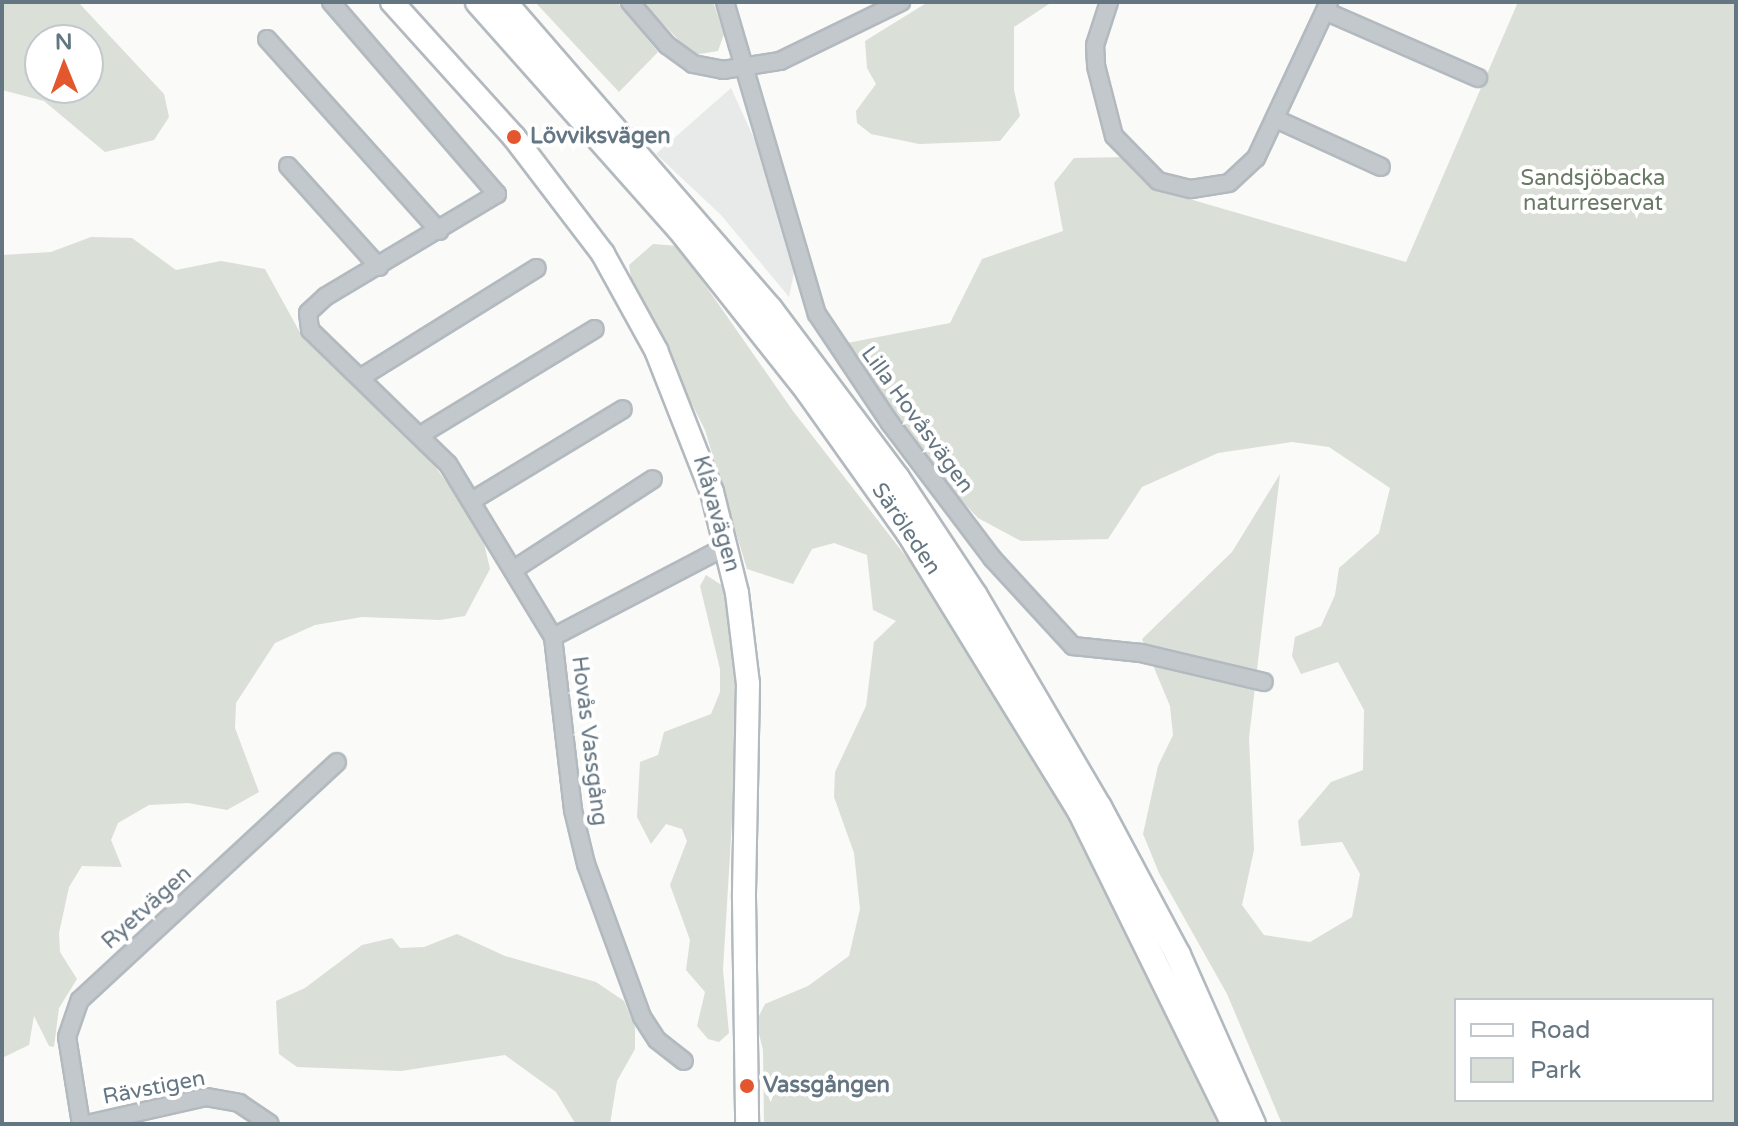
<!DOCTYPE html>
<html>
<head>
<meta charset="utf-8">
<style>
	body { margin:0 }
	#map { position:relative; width:1738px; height:1126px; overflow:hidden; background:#fafaf8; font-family:"Varela Round",sans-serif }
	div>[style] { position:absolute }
	.built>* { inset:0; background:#e8e9e9 }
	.green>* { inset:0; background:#dadfd7 }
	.roads { filter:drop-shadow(2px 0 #b3babf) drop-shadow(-2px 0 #b3babf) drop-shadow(0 2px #b3babf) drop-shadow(0 -2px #b3babf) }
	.street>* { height:16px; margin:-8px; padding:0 8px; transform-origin:8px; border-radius:8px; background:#c3c8cc }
	.secondary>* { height:22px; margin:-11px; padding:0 11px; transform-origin:11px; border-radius:11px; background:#fff }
	.primary>* { height:24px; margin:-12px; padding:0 12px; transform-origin:12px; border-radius:12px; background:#fff }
	.dots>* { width:22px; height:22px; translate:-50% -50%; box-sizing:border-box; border:4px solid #fff; border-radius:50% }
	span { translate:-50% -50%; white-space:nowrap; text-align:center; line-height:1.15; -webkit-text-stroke:8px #fff; paint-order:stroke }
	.poi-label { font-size:22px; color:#657683; font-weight:700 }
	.left { translate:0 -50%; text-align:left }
	.park-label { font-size:22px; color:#687a64 }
	.street-label { font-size:22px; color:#657683 }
	.frame { position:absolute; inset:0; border:4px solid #657683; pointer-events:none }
	.legend { position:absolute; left:1454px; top:998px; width:260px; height:104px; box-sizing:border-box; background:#fff; border:2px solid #c1c8cd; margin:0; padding:10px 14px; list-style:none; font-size:24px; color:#657683 }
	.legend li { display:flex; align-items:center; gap:16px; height:40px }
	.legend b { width:40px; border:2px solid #c1c8cd }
	.north { position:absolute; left:24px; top:24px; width:80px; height:80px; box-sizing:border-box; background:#fff; border:2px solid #c1c8cd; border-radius:50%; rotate:359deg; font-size:22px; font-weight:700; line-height:32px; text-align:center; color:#657683 }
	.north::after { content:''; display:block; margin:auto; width:28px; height:36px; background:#e4572e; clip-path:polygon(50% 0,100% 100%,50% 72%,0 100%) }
</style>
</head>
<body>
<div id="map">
	<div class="built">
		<i style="clip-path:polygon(731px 88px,762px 156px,795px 268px,789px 297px,721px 215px,656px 154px)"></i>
	</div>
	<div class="green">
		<i style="clip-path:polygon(evenodd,2px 2px,78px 2px,164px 94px,169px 117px,154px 140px,105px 152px,44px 101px,2px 90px,2px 2px,40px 40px,88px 40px,88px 88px,40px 88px,40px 40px)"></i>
		<i style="clip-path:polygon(535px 2px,617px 2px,658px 52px,619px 92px)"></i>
		<i style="clip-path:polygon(642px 2px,713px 2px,724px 34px,718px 51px,693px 55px)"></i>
		<i style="clip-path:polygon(928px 2px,1052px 2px,1014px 27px,1014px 90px,1020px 116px,1000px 141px,919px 144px,871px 134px,857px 123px,856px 111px,876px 84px,867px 68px,865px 41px)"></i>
		<i style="clip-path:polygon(evenodd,1518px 2px,1736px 2px,1736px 1124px,1282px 1124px,1227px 994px,1159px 873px,1143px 834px,1158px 766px,1173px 735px,1170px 706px,1142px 639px,1232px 552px,1280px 474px,1249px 738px,1254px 850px,1242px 905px,1264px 935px,1310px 942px,1352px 917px,1360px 874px,1342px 842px,1301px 846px,1298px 821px,1331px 782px,1363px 770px,1364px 710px,1338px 662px,1301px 674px,1292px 656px,1295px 637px,1321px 626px,1335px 595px,1339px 568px,1379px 533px,1390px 488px,1329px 447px,1292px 442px,1218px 453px,1142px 487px,1108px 539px,1021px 541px,978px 518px,946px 484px,842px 344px,950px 323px,982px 259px,1063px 231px,1054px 183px,1074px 158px,1127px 157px,1155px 189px,1406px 262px,1518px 2px,1456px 1000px,1712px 1000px,1712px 1100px,1456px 1100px,1456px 1000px)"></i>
		<i style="clip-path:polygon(91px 237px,132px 238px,176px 270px,221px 261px,265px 269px,303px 338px,429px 458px,481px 530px,490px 569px,465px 616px,440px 620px,362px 617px,315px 625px,275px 643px,236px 703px,235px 728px,259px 792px,227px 810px,188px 803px,149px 805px,118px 823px,111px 840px,122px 867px,82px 866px,69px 887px,59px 933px,60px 952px,77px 979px,59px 1008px,54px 1047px,49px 1046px,34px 1016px,29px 1045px,2px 1058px,2px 255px,51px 252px)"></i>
		<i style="clip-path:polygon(653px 244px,678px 246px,793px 411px,960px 626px,1103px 870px,1106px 892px,1224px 1124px,764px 1124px,763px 1050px,756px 1022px,765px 1004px,808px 986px,849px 956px,860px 909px,854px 853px,834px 797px,835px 772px,866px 706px,874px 642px,896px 621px,873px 610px,867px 555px,834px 543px,812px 549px,793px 584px,747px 569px,705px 430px,632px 285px,629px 265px)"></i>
		<i style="clip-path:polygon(706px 575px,723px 586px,740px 689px,723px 970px,729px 1033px,719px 1042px,708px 1039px,697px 1026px,705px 992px,686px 970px,690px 940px,670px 885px,687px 841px,682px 829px,666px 824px,651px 844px,637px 817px,640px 762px,658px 755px,664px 732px,711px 714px,720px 692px,720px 669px,700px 586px)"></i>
		<i style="clip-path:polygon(457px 934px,505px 956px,596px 982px,624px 1001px,635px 1027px,635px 1049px,617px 1081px,610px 1124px,575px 1123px,556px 1092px,505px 1055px,401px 1071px,297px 1067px,279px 1054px,276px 1001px,305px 988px,362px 945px,392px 938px,400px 948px,424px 947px)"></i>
	</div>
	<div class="roads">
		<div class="street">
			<i style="left:331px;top:2px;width:254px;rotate:49.2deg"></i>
			<i style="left:497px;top:194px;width:200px;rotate:149.1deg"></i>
			<i style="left:325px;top:297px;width:23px;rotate:137deg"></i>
			<i style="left:308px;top:313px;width:17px;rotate:83deg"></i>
			<i style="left:310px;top:330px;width:192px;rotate:44.2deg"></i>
			<i style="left:448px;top:464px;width:202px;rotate:58.7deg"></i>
			<i style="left:553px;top:637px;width:196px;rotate:-27.6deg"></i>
			<i style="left:630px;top:2px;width:57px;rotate:49.3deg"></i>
			<i style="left:667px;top:45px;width:32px;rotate:36deg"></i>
			<i style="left:693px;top:64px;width:31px;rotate:11deg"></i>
			<i style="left:723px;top:70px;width:58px;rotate:-9deg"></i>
			<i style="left:780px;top:61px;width:135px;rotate:-26deg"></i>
			<i style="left:725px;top:2px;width:325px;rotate:73.6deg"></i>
			<i style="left:817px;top:314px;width:131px;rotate:56.2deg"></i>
			<i style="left:890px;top:423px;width:169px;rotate:52.9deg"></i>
			<i style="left:992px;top:558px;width:120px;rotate:47.4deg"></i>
			<i style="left:1073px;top:646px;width:68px;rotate:5.9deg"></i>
			<i style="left:1141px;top:653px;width:126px;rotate:13.3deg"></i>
			<i style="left:1109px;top:2px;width:45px;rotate:108deg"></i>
			<i style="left:1095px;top:45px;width:21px;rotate:87deg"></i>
			<i style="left:1096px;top:66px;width:72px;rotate:75.6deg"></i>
			<i style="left:1114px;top:136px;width:63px;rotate:45.6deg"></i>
			<i style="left:1158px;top:181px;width:34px;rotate:14deg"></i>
			<i style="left:1191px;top:189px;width:38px;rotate:-9deg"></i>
			<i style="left:1229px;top:183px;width:37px;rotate:-43deg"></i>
			<i style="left:1256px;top:158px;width:172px;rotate:-64.9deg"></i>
			<i style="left:1325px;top:11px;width:167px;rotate:23.6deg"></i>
			<i style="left:267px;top:39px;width:258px;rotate:48.1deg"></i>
			<i style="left:1278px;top:120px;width:113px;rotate:24.5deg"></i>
			<i style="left:288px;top:166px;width:136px;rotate:48deg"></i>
			<i style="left:360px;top:378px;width:208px;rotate:-31.9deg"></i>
			<i style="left:422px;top:434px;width:202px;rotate:-31.3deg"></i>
			<i style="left:473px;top:500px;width:175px;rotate:-31.2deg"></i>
			<i style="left:516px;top:568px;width:163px;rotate:-33deg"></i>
			<i style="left:553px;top:637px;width:174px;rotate:83.4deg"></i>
			<i style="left:573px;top:810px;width:56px;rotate:76.5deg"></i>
			<i style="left:586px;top:864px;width:163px;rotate:69.9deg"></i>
			<i style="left:642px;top:1017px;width:27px;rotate:57deg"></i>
			<i style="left:657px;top:1040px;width:34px;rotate:38deg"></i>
			<i style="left:81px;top:1124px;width:88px;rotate:-99.1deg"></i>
			<i style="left:67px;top:1037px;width:39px;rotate:-71deg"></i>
			<i style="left:80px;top:1000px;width:350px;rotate:-42.8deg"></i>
			<i style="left:87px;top:1124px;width:122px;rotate:-12.8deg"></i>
			<i style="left:206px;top:1097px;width:34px;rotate:10deg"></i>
			<i style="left:239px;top:1103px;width:37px;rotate:34deg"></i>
		</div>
		<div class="secondary">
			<i style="left:392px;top:2px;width:182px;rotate:47.9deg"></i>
			<i style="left:514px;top:137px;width:147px;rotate:52.7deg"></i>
			<i style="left:603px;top:254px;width:110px;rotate:61.1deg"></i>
			<i style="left:656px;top:350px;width:153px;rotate:68.5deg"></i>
			<i style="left:712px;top:492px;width:104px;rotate:76.1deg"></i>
			<i style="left:737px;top:593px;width:92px;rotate:83.1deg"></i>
			<i style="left:748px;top:684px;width:214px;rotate:91.1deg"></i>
			<i style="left:744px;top:898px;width:226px;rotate:89.2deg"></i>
		</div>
		<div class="primary">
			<i style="left:478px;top:2px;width:302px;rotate:48.4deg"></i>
			<i style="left:679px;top:228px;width:208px;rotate:51.6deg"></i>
			<i style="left:808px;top:391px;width:174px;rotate:54.6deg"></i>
			<i style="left:909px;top:533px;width:326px;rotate:58.4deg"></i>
			<i style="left:1080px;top:811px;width:349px;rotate:63.8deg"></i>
			<i style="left:504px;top:2px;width:406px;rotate:49.1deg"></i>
			<i style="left:770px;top:309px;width:211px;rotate:53.1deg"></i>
			<i style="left:897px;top:478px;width:141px;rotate:56.5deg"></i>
			<i style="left:975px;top:596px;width:245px;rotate:59.6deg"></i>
			<i style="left:1099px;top:807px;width:168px;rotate:61.9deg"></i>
			<i style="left:1178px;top:955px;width:185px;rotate:66.1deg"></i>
		</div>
	</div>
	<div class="dots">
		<i style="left:514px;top:137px;background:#e4572e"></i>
		<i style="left:747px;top:1086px;background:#e4572e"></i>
	</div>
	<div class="poi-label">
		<span class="left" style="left:530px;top:137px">Lövviksvägen</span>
		<span class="left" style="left:763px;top:1086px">Vassgången</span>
	</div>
	<div class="park-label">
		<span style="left:1593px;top:191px">Sandsjöbacka<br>naturreservat</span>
	</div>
	<div class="street-label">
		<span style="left:917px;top:420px;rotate:54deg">Lilla Hovåsvägen</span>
		<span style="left:716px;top:514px;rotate:74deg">Klåvavägen</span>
		<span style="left:906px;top:529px;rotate:56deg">Säröleden</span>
		<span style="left:589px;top:741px;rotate:83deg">Hovås Vassgång</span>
		<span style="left:147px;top:908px;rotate:-42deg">Ryetvägen</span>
		<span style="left:154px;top:1088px;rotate:-11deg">Rävstigen</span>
	</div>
	<div class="frame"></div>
	<ul class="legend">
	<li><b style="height:10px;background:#fff"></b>Road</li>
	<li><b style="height:22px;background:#dadfd7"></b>Park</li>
	</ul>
	<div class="north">N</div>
</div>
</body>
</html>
